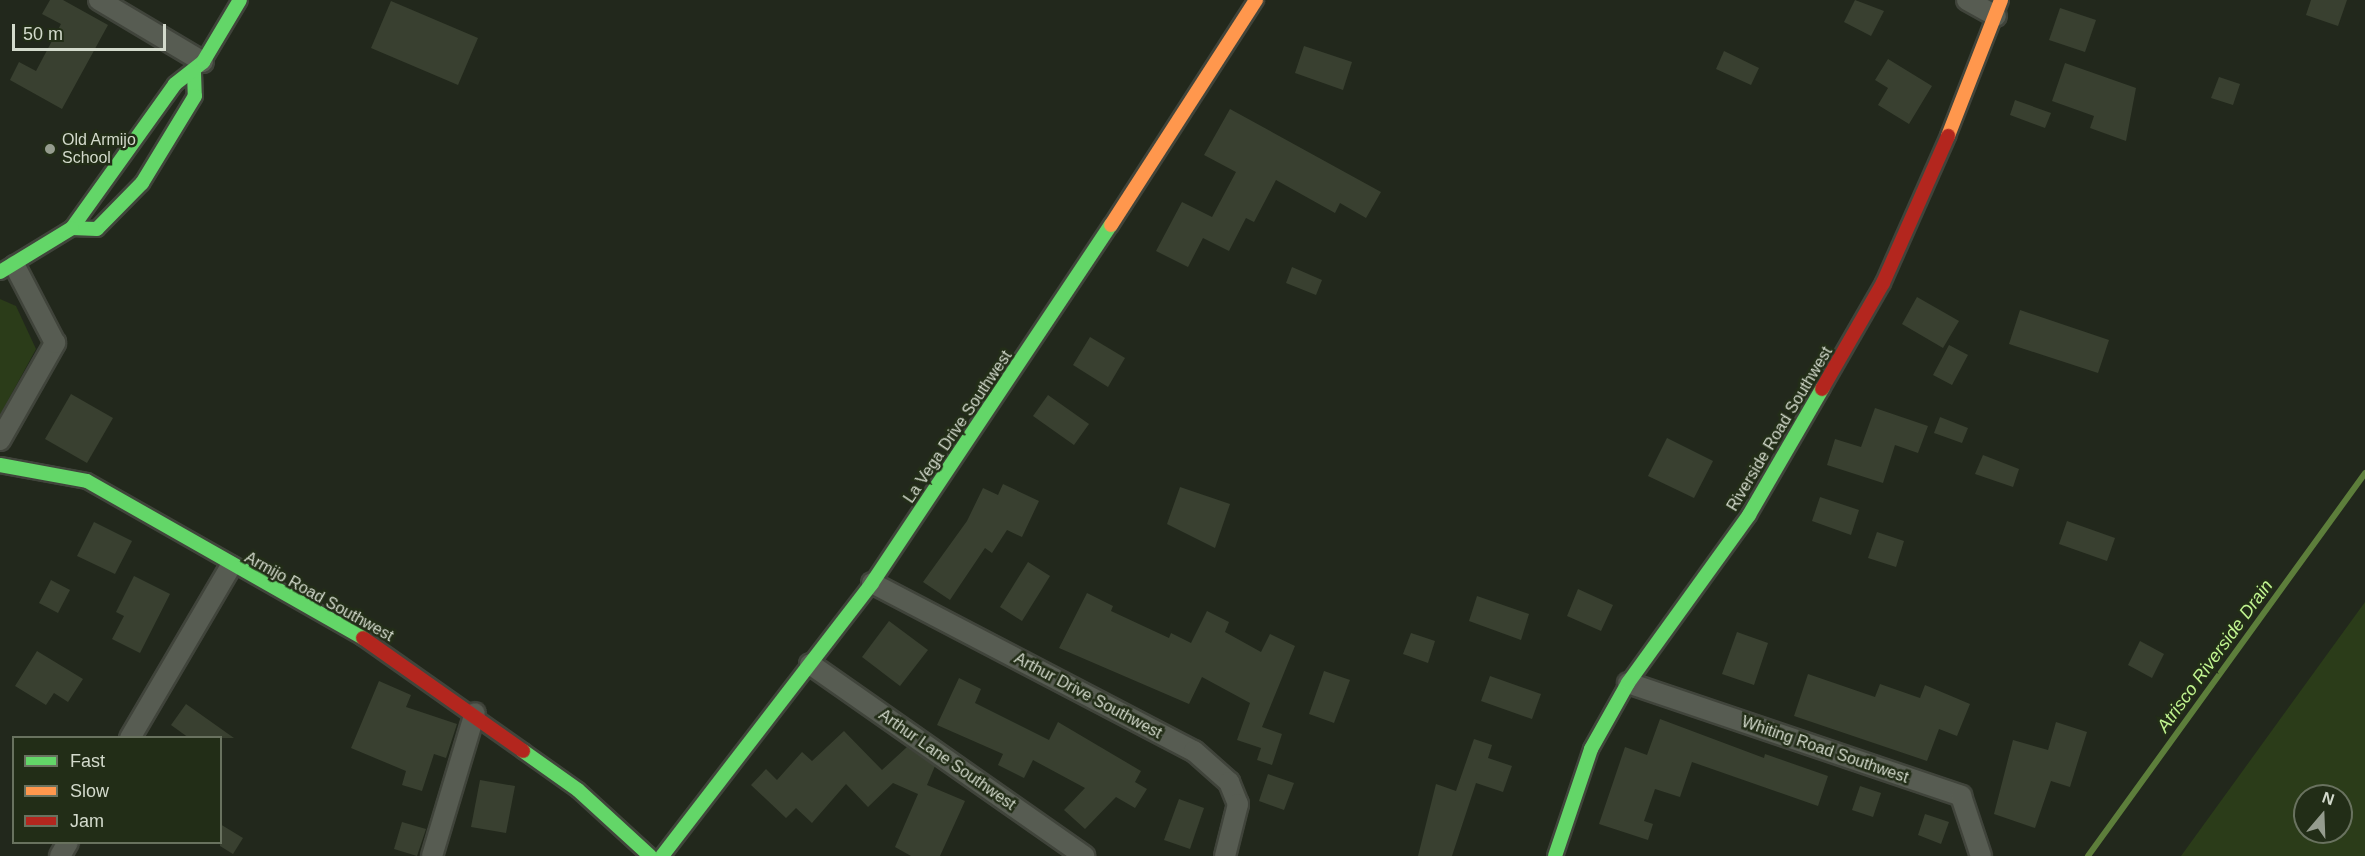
<!DOCTYPE html>
<html>
<head>
<meta charset="utf-8">
<style>
	body { margin:0 }
	#map { position:relative; width:2365px; height:856px; overflow:hidden; background:#22281c; font-family:Arial,sans-serif }
	div>[style] { position:absolute }
	.green>* { inset:0; background:#2b3c19 }
	.stream>* { height:6px; margin:-3px; padding:0 3px; transform-origin:3px; border-radius:3px; background:#5d7e3b }
	.building>* { inset:0; background:#394030 }
	.roads { filter:drop-shadow(2px 0 #40443b) drop-shadow(-2px 0 #40443b) drop-shadow(0 2px #40443b) drop-shadow(0 -2px #40443b) }
	.street>* { height:20px; margin:-10px; padding:0 10px; transform-origin:10px; border-radius:10px; background:#575c52 }
	.fast>* { height:14px; margin:-7px; padding:0 7px; transform-origin:7px; border-radius:7px; background:#63d668 }
	.slow>* { height:14px; margin:-7px; padding:0 7px; transform-origin:7px; border-radius:7px; background:#ff974d }
	.jam>* { height:14px; margin:-7px; padding:0 7px; transform-origin:7px; border-radius:7px; background:#b3261e }
	.dots>* { width:16px; height:16px; translate:-50% -50%; box-sizing:border-box; border:3px solid #222d17; border-radius:50% }
	span { translate:-50% -50%; white-space:nowrap; text-align:center; line-height:1.15; -webkit-text-stroke:5px #222d17; paint-order:stroke }
	.poi-label { font-size:16px; color:#d3dacc }
	.left { translate:0 -50%; text-align:left }
	.street-label { font-size:16px; color:#d3dacc }
	.water-label { font-size:18px; color:#c1f490; font-style:italic }
	.legend { position:absolute; left:12px; top:736px; width:210px; height:108px; box-sizing:border-box; background:#222d17; border:2px solid #69725f; margin:0; padding:8px 10px; list-style:none; font-size:18px; color:#d3dacc }
	.legend li { display:flex; align-items:center; gap:12px; height:30px }
	.legend b { width:30px; border:2px solid #69725f }
	.north { position:absolute; left:2293px; top:784px; width:60px; height:60px; box-sizing:border-box; background:#222d17; border:2px solid #69725f; border-radius:50%; rotate:19deg; font-size:16px; font-weight:700; line-height:24px; text-align:center; color:#d3dacc }
	.north::after { content:''; display:block; margin:auto; width:21px; height:27px; background:#959c8e; clip-path:polygon(50% 0,100% 100%,50% 72%,0 100%) }
	.scale { position:absolute; left:12px; top:24px; width:154px; height:27px; box-sizing:border-box; border:3px solid #d3dacc; border-top:0; padding-left:8px; font-size:18px; line-height:21px; white-space:nowrap; color:#d3dacc; -webkit-text-stroke:4px #222d17; paint-order:stroke }
</style>
</head>
<body>
<div id="map">
	<div class="green">
		<i style="clip-path:polygon(0 299px,16px 306px,36px 349px,0 415px)"></i>
		<i style="clip-path:polygon(evenodd,2365px 602px,2365px 856px,2181px 856px,2365px 602px,2305px 796px,2341px 796px,2341px 832px,2305px 832px,2305px 796px)"></i>
	</div>
	<div class="stream">
		<i style="left:2088px;top:856px;width:473px;rotate:-54.1deg"></i>
	</div>
	<div class="building">
		<i style="clip-path:polygon(50px 0,63px 0,108px 25px,62px 109px,10px 80px,19px 62px,36px 71px,61px 24px,42px 14px)"></i>
		<i style="clip-path:polygon(1855px 0,1884px 11px,1871px 36px,1844px 22px)"></i>
		<i style="clip-path:polygon(2311px 0,2347px 0,2338px 26px,2306px 15px)"></i>
		<i style="clip-path:polygon(391px 1px,478px 38px,458px 85px,371px 48px)"></i>
		<i style="clip-path:polygon(2060px 8px,2096px 20px,2085px 52px,2049px 40px)"></i>
		<i style="clip-path:polygon(1304px 46px,1352px 62px,1343px 90px,1295px 73px)"></i>
		<i style="clip-path:polygon(1724px 51px,1759px 68px,1751px 85px,1716px 69px)"></i>
		<i style="clip-path:polygon(1888px 59px,1932px 86px,1909px 124px,1878px 105px,1888px 88px,1875px 80px)"></i>
		<i style="clip-path:polygon(2065px 63px,2136px 88px,2126px 141px,2090px 128px,2094px 116px,2052px 101px)"></i>
		<i style="clip-path:polygon(2219px 77px,2240px 84px,2233px 105px,2211px 98px)"></i>
		<i style="clip-path:polygon(2015px 100px,2051px 113px,2045px 128px,2010px 115px)"></i>
		<i style="clip-path:polygon(1230px 109px,1381px 192px,1366px 218px,1340px 203px,1335px 213px,1276px 180px,1254px 222px,1246px 218px,1229px 251px,1203px 238px,1188px 267px,1156px 251px,1182px 202px,1212px 217px,1236px 172px,1204px 155px)"></i>
		<i style="clip-path:polygon(1292px 267px,1322px 280px,1316px 295px,1286px 283px)"></i>
		<i style="clip-path:polygon(1917px 297px,1959px 321px,1943px 348px,1902px 324px)"></i>
		<i style="clip-path:polygon(2020px 310px,2109px 340px,2098px 373px,2009px 344px)"></i>
		<i style="clip-path:polygon(1090px 337px,1125px 358px,1108px 387px,1073px 365px)"></i>
		<i style="clip-path:polygon(1949px 345px,1968px 355px,1952px 385px,1933px 375px)"></i>
		<i style="clip-path:polygon(71px 394px,113px 418px,87px 463px,45px 439px)"></i>
		<i style="clip-path:polygon(1048px 395px,1089px 424px,1074px 445px,1033px 416px)"></i>
		<i style="clip-path:polygon(1875px 408px,1928px 426px,1918px 453px,1895px 445px,1883px 483px,1827px 465px,1835px 439px,1861px 447px)"></i>
		<i style="clip-path:polygon(1940px 417px,1968px 428px,1962px 443px,1934px 433px)"></i>
		<i style="clip-path:polygon(1667px 438px,1713px 461px,1694px 498px,1648px 476px)"></i>
		<i style="clip-path:polygon(1983px 455px,2019px 469px,2013px 487px,1975px 474px)"></i>
		<i style="clip-path:polygon(1003px 484px,1039px 501px,1022px 537px,1007px 530px,992px 553px,985px 548px,950px 600px,923px 582px,967px 521px,983px 488px,998px 495px)"></i>
		<i style="clip-path:polygon(1180px 487px,1230px 504px,1215px 548px,1167px 524px)"></i>
		<i style="clip-path:polygon(1820px 497px,1859px 510px,1851px 535px,1812px 521px)"></i>
		<i style="clip-path:polygon(2067px 521px,2115px 538px,2107px 561px,2059px 544px)"></i>
		<i style="clip-path:polygon(94px 522px,132px 541px,115px 574px,77px 556px)"></i>
		<i style="clip-path:polygon(1877px 532px,1904px 541px,1896px 567px,1868px 558px)"></i>
		<i style="clip-path:polygon(1028px 562px,1050px 576px,1022px 621px,1000px 607px)"></i>
		<i style="clip-path:polygon(134px 576px,170px 594px,140px 653px,112px 639px,124px 616px,116px 612px)"></i>
		<i style="clip-path:polygon(51px 580px,70px 590px,58px 613px,39px 603px)"></i>
		<i style="clip-path:polygon(1578px 589px,1613px 605px,1601px 631px,1567px 616px)"></i>
		<i style="clip-path:polygon(1087px 593px,1113px 606px,1111px 611px,1169px 638px,1171px 633px,1191px 643px,1207px 611px,1229px 622px,1225px 632px,1261px 652px,1270px 634px,1295px 646px,1262px 727px,1282px 734px,1272px 765px,1257px 760px,1261px 748px,1237px 740px,1250px 703px,1202px 677px,1189px 704px,1059px 648px)"></i>
		<i style="clip-path:polygon(1477px 596px,1529px 614px,1521px 640px,1469px 621px)"></i>
		<i style="clip-path:polygon(889px 621px,928px 650px,900px 686px,862px 657px)"></i>
		<i style="clip-path:polygon(1737px 632px,1768px 643px,1754px 685px,1722px 674px)"></i>
		<i style="clip-path:polygon(1411px 633px,1435px 641px,1428px 663px,1403px 654px)"></i>
		<i style="clip-path:polygon(2140px 641px,2164px 654px,2152px 678px,2128px 665px)"></i>
		<i style="clip-path:polygon(37px 651px,83px 679px,68px 702px,54px 693px,46px 705px,15px 686px)"></i>
		<i style="clip-path:polygon(1324px 671px,1350px 680px,1334px 723px,1309px 714px)"></i>
		<i style="clip-path:polygon(1808px 674px,1875px 697px,1880px 684px,1920px 698px,1925px 685px,1970px 704px,1957px 736px,1939px 729px,1927px 761px,1794px 716px)"></i>
		<i style="clip-path:polygon(1490px 676px,1541px 694px,1532px 719px,1481px 701px)"></i>
		<i style="clip-path:polygon(959px 678px,981px 689px,975px 703px,1049px 740px,1058px 722px,1141px 771px,1135px 782px,1147px 789px,1135px 808px,1116px 797px,1085px 829px,1064px 810px,1085px 788px,1033px 760px,1024px 778px,998px 765px,1003px 754px,937px 725px)"></i>
		<i style="clip-path:polygon(379px 681px,411px 695px,406px 707px,457px 724px,446px 758px,434px 754px,422px 791px,402px 785px,406px 771px,351px 748px)"></i>
		<i style="clip-path:polygon(186px 704px,234px 738px,189px 738px,171px 725px)"></i>
		<i style="clip-path:polygon(1660px 719px,1764px 758px,1765px 754px,1828px 776px,1818px 806px,1692px 762px,1680px 797px,1655px 789px,1644px 821px,1653px 824px,1648px 840px,1599px 824px,1625px 747px,1647px 755px)"></i>
		<i style="clip-path:polygon(2056px 722px,2087px 732px,2070px 787px,2051px 781px,2035px 828px,1994px 814px,2013px 740px,2048px 750px)"></i>
		<i style="clip-path:polygon(844px 731px,882px 770px,907px 747px,935px 766px,927px 785px,965px 801px,940px 856px,911px 856px,895px 847px,918px 794px,893px 783px,868px 807px,846px 784px,812px 823px,796px 808px,786px 818px,751px 785px,766px 769px,777px 780px,802px 752px,812px 761px)"></i>
		<i style="clip-path:polygon(1474px 739px,1492px 745px,1488px 758px,1512px 766px,1503px 792px,1476px 783px,1452px 856px,1418px 856px,1436px 784px,1456px 791px)"></i>
		<i style="clip-path:polygon(1268px 774px,1294px 783px,1284px 810px,1259px 801px)"></i>
		<i style="clip-path:polygon(480px 780px,515px 786px,506px 833px,471px 827px)"></i>
		<i style="clip-path:polygon(1860px 786px,1881px 793px,1873px 817px,1852px 810px)"></i>
		<i style="clip-path:polygon(1179px 799px,1204px 808px,1190px 849px,1164px 840px)"></i>
		<i style="clip-path:polygon(1925px 814px,1949px 822px,1941px 844px,1918px 835px)"></i>
		<i style="clip-path:polygon(402px 822px,426px 829px,417px 856px,394px 849px)"></i>
		<i style="clip-path:polygon(220px 824px,243px 838px,233px 854px,220px 846px)"></i>
	</div>
	<div class="roads">
		<div class="street">
			<i style="left:99px;top:0;width:121px;rotate:30.8deg"></i>
			<i style="left:1967px;top:0;width:33px;rotate:29deg"></i>
			<i style="left:0;top:440px;width:112px;rotate:-60.4deg"></i>
			<i style="left:55px;top:343px;width:87px;rotate:-117.5deg"></i>
			<i style="left:872px;top:583px;width:363px;rotate:27.6deg"></i>
			<i style="left:1194px;top:751px;width:47px;rotate:41.5deg"></i>
			<i style="left:1229px;top:782px;width:24px;rotate:68deg"></i>
			<i style="left:1238px;top:804px;width:54px;rotate:104deg"></i>
			<i style="left:810px;top:664px;width:335px;rotate:35deg"></i>
			<i style="left:1628px;top:683px;width:352px;rotate:18.7deg"></i>
			<i style="left:1961px;top:796px;width:63px;rotate:71.6deg"></i>
			<i style="left:130px;top:738px;width:199px;rotate:-59.6deg"></i>
			<i style="left:60px;top:856px;width:16px;rotate:-60deg"></i>
			<i style="left:432px;top:856px;width:149px;rotate:-73.3deg"></i>
		</div>
		<div class="fast">
			<i style="left:194px;top:73px;width:23px;rotate:88deg"></i>
			<i style="left:195px;top:96px;width:102px;rotate:121.3deg"></i>
			<i style="left:142px;top:183px;width:64px;rotate:134.4deg"></i>
			<i style="left:97px;top:229px;width:25px;rotate:-178deg"></i>
			<i style="left:72px;top:228px;width:177px;rotate:-54.4deg"></i>
			<i style="left:175px;top:84px;width:36px;rotate:-38deg"></i>
			<i style="left:203px;top:62px;width:72px;rotate:-59.2deg"></i>
			<i style="left:0;top:272px;width:84px;rotate:-31.4deg"></i>
			<i style="left:0;top:465px;width:88px;rotate:10.4deg"></i>
			<i style="left:87px;top:481px;width:318px;rotate:29.6deg"></i>
			<i style="left:523px;top:751px;width:67px;rotate:35.3deg"></i>
			<i style="left:578px;top:790px;width:98px;rotate:42.5deg"></i>
			<i style="left:662px;top:856px;width:344px;rotate:-52.4deg"></i>
			<i style="left:872px;top:583px;width:430px;rotate:-56.3deg"></i>
			<i style="left:1555px;top:856px;width:113px;rotate:-71.4deg"></i>
			<i style="left:1591px;top:749px;width:76px;rotate:-60.7deg"></i>
			<i style="left:1628px;top:683px;width:207px;rotate:-54.2deg"></i>
			<i style="left:1749px;top:515px;width:146px;rotate:-59.9deg"></i>
		</div>
		<div class="slow">
			<i style="left:1948px;top:136px;width:146px;rotate:-68.7deg"></i>
			<i style="left:1111px;top:225px;width:268px;rotate:-57.2deg"></i>
		</div>
		<div class="jam">
			<i style="left:1822px;top:389px;width:122px;rotate:-60.1deg"></i>
			<i style="left:1883px;top:283px;width:161px;rotate:-66.1deg"></i>
			<i style="left:363px;top:638px;width:196px;rotate:35.2deg"></i>
		</div>
	</div>
	<div class="dots">
		<i style="left:50px;top:149px;background:#959c8e"></i>
	</div>
	<div class="poi-label">
		<span class="left" style="left:62px;top:149px">Old Armijo<br>School</span>
	</div>
	<div class="street-label">
		<span style="left:958px;top:427px;rotate:-56deg">La Vega Drive Southwest</span>
		<span style="left:1780px;top:429px;rotate:-59deg">Riverside Road Southwest</span>
		<span style="left:319px;top:597px;rotate:29deg">Armijo Road Southwest</span>
		<span style="left:1088px;top:696px;rotate:28deg">Arthur Drive Southwest</span>
		<span style="left:1825px;top:750px;rotate:19deg">Whiting Road Southwest</span>
		<span style="left:947px;top:760px;rotate:35deg">Arthur Lane Southwest</span>
	</div>
	<div class="water-label">
		<span style="left:2215px;top:656px;rotate:-54deg">Atrisco Riverside Drain</span>
	</div>
	<ul class="legend">
	<li><b style="height:8px;background:#63d668"></b>Fast</li>
	<li><b style="height:8px;background:#ff974d"></b>Slow</li>
	<li><b style="height:8px;background:#b3261e"></b>Jam</li>
	</ul>
	<div class="north">N</div>
	<div class="scale">50 m</div>
</div>
</body>
</html>
